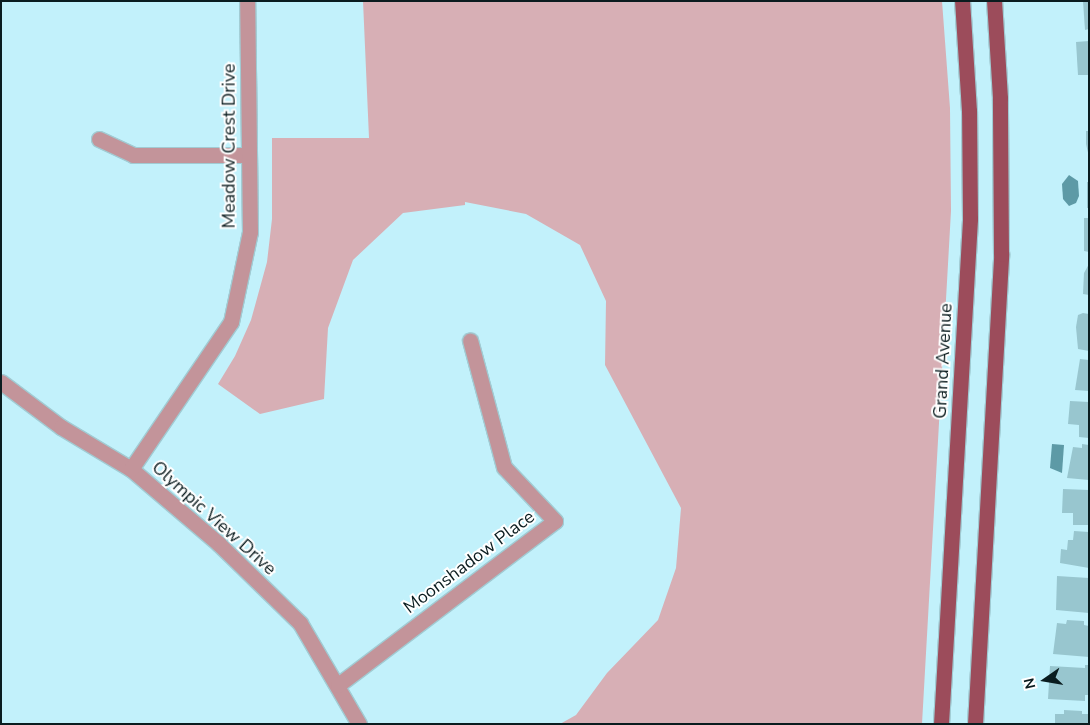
<!DOCTYPE html>
<html>
<head>
<meta charset="utf-8">
<style>
	body { margin:0 }
	#map { position:relative; width:1090px; height:725px; overflow:hidden; background:#c2f1fb; font-family:"Nunito Sans",sans-serif }
	div>[style] { position:absolute }
	.green>* { inset:0; background:#d7afb5 }
	.water>* { inset:0; background:#5d9aa6 }
	.building>* { inset:0; background:#98c6cf }
	.roads { filter:drop-shadow(1px 0 #a1cbd3) drop-shadow(-1px 0 #a1cbd3) drop-shadow(0 1px #a1cbd3) drop-shadow(0 -1px #a1cbd3) }
	.minor>* { height:15px; margin:-7.5px; padding:0 7.5px; transform-origin:7.5px; border-radius:7.5px; background:#c3949a }
	.primary>* { height:15px; margin:-7.5px; padding:0 7.5px; transform-origin:7.5px; border-radius:7.5px; background:#9c4c5b }
	span { translate:-50% -50%; white-space:nowrap; text-align:center; line-height:1.15; -webkit-text-stroke:4px #fff; paint-order:stroke }
	.street-label { font-size:18px; color:#0a1c1f }
	.frame { position:absolute; inset:0; border:2px solid #0a1c1f; pointer-events:none }
	.north { position:absolute; left:1020px; top:655px; width:50px; height:50px; -webkit-text-stroke:4px #fff; paint-order:stroke; rotate:257deg; font-size:14px; font-weight:700; line-height:20px; text-align:center; color:#0a1c1f }
	.north::after { content:''; display:block; margin:auto; width:18px; height:22px; background:#0a1c1f; clip-path:polygon(50% 0,100% 100%,50% 72%,0 100%) }
</style>
</head>
<body>
<div id="map">
	<div class="green">
		<i style="clip-path:polygon(363px 1px,942px 1px,950px 108px,951px 211px,922px 724px,560px 724px,576px 715px,607px 673px,658px 620px,676px 568px,681px 508px,605px 365px,606px 301px,580px 245px,526px 214px,465px 202px,465px 205px,403px 213px,353px 260px,328px 328px,324px 399px,260px 414px,218px 384px,235px 356px,251px 320px,267px 262px,272px 219px,272px 138px,369px 138px)"></i>
	</div>
	<div class="water">
		<i style="clip-path:polygon(1069px 175px,1078px 181px,1079px 196px,1076px 203px,1069px 206px,1063px 199px,1062px 184px)"></i>
		<i style="clip-path:polygon(1052px 444px,1064px 445px,1062px 473px,1050px 468px)"></i>
	</div>
	<div class="building">
		<i style="clip-path:polygon(1083px 1px,1089px 1px,1089px 29px,1085px 30px)"></i>
		<i style="clip-path:polygon(1089px 41px,1089px 75px,1078px 75px,1076px 42px)"></i>
		<i style="clip-path:polygon(1086px 131px,1089px 131px,1089px 157px,1086px 144px)"></i>
		<i style="clip-path:polygon(1087px 182px,1089px 182px,1089px 208px,1087px 208px)"></i>
		<i style="clip-path:polygon(1084px 218px,1089px 218px,1089px 252px,1084px 251px)"></i>
		<i style="clip-path:polygon(1089px 264px,1089px 295px,1083px 294px,1084px 273px)"></i>
		<i style="clip-path:polygon(1083px 313px,1089px 314px,1089px 351px,1078px 349px,1076px 327px,1078px 315px)"></i>
		<i style="clip-path:polygon(1080px 359px,1089px 360px,1089px 391px,1075px 390px)"></i>
		<i style="clip-path:polygon(1070px 401px,1089px 402px,1089px 438px,1079px 437px,1079px 425px,1068px 424px)"></i>
		<i style="clip-path:polygon(1082px 444px,1089px 445px,1089px 480px,1067px 478px,1073px 447px,1082px 448px)"></i>
		<i style="clip-path:polygon(1063px 489px,1089px 490px,1089px 525px,1073px 525px,1073px 513px,1062px 513px)"></i>
		<i style="clip-path:polygon(1074px 531px,1089px 532px,1089px 568px,1060px 563px,1061px 549px,1067px 550px,1068px 540px,1073px 540px)"></i>
		<i style="clip-path:polygon(1057px 576px,1089px 578px,1089px 613px,1056px 610px)"></i>
		<i style="clip-path:polygon(1067px 620px,1084px 621px,1084px 625px,1089px 626px,1089px 657px,1053px 654px,1057px 623px,1066px 624px)"></i>
		<i style="clip-path:polygon(1085px 665px,1089px 665px,1089px 695px,1085px 695px,1085px 701px,1048px 699px,1050px 666px,1085px 668px)"></i>
		<i style="clip-path:polygon(1064px 710px,1082px 711px,1082px 714px,1089px 714px,1089px 724px,1055px 724px,1055px 714px,1064px 714px)"></i>
	</div>
	<div class="roads">
		<div class="minor">
			<i style="left:99px;top:139px;width:38px;rotate:25deg"></i>
			<i style="left:133px;top:155px;width:116px"></i>
			<i style="left:1px;top:382px;width:75px;rotate:36.9deg"></i>
			<i style="left:61px;top:427px;width:82px;rotate:31deg"></i>
			<i style="left:131px;top:469px;width:116px;rotate:40.4deg"></i>
			<i style="left:219px;top:544px;width:113px;rotate:44.3deg"></i>
			<i style="left:300px;top:623px;width:117px;rotate:59.7deg"></i>
			<i style="left:131px;top:469px;width:178px;rotate:-55.8deg"></i>
			<i style="left:231px;top:322px;width:92px;rotate:-78.1deg"></i>
			<i style="left:250px;top:232px;width:231px;rotate:-90.7deg"></i>
			<i style="left:338px;top:685px;width:272px;rotate:-37.1deg"></i>
			<i style="left:555px;top:521px;width:74px;rotate:-133.4deg"></i>
			<i style="left:504px;top:467px;width:131px;rotate:-105deg"></i>
		</div>
		<div class="primary">
			<i style="left:941px;top:724px;width:506px;rotate:-86.71deg"></i>
			<i style="left:970px;top:219px;width:108px;rotate:-90.5deg"></i>
			<i style="left:969px;top:111px;width:110px;rotate:-93.6deg"></i>
			<i style="left:975px;top:724px;width:471px;rotate:-86.8deg"></i>
			<i style="left:1001px;top:254px;width:156px;rotate:-90.4deg"></i>
			<i style="left:1000px;top:98px;width:97px;rotate:-93.5deg"></i>
		</div>
	</div>
	<div class="street-label">
		<span style="left:229px;top:146px;rotate:-90deg">Meadow Crest Drive</span>
		<span style="left:943px;top:361px;rotate:-87deg">Grand Avenue</span>
		<span style="left:214px;top:518px;rotate:42deg">Olympic View Drive</span>
		<span style="left:469px;top:562px;rotate:-37deg">Moonshadow Place</span>
	</div>
	<div class="frame"></div>
	<div class="north">N</div>
</div>
</body>
</html>
